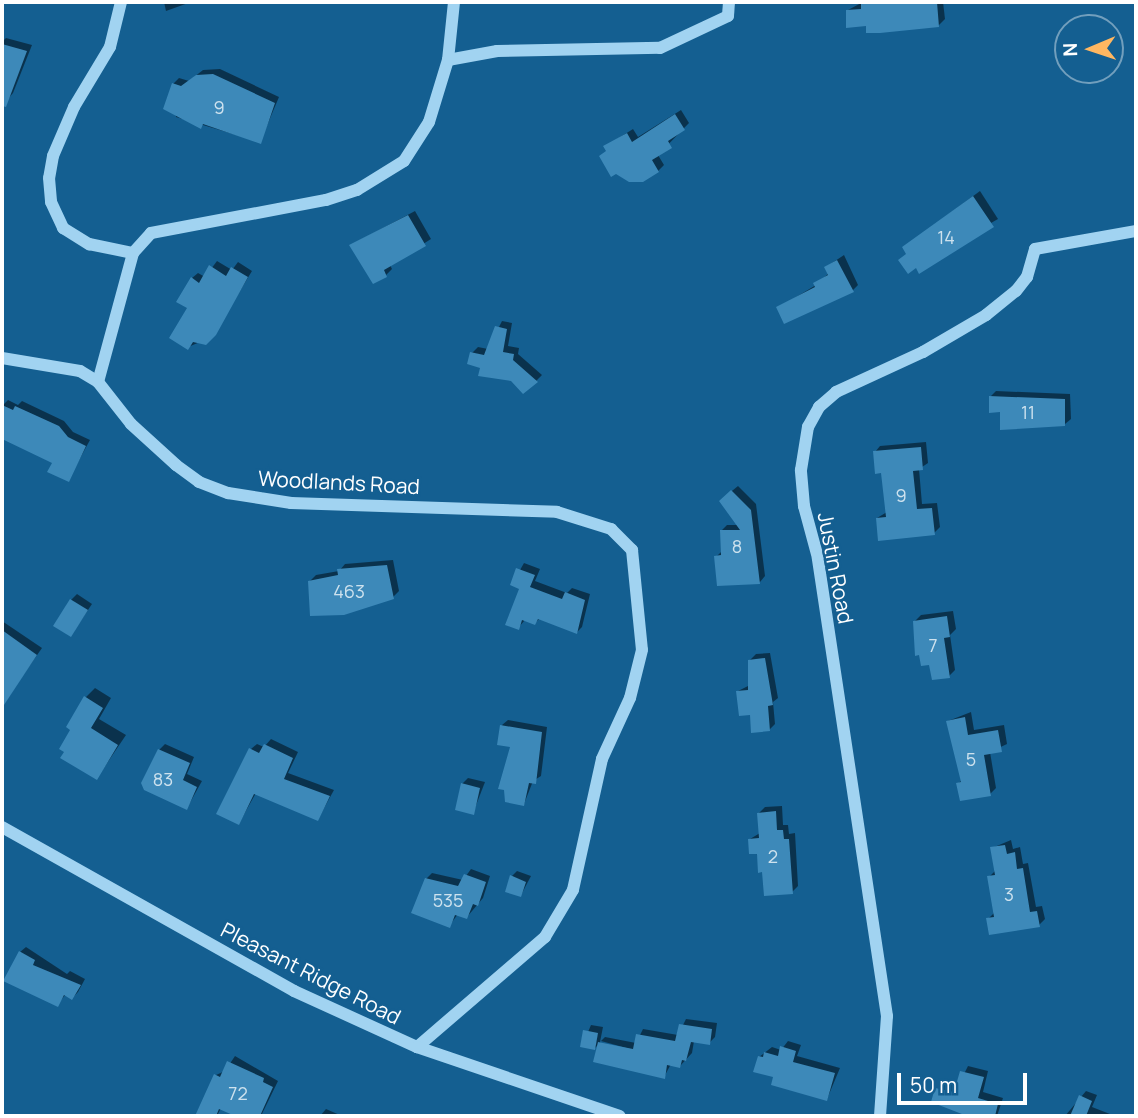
<!DOCTYPE html>
<html>
<head>
<meta charset="utf-8">
<style>
	body { margin:0 }
	#map { position:relative; width:1138px; height:1118px; overflow:hidden; background:#145f91; font-family:Manrope,sans-serif }
	div>[style] { position:absolute }
	.shadow>* { inset:0; background:#0007 }
	.building>* { inset:0; background:#3d89b9 }
	.minor>* { height:12px; margin:-6px; padding:0 6px; transform-origin:6px; border-radius:6px; background:#a1d3f1 }
	span { translate:-50% -50%; white-space:nowrap; text-align:center; line-height:1.15; -webkit-text-stroke:5px #145f91; paint-order:stroke }
	.number-label { font-size:18px; color:#cee2ee }
	.number-label span { -webkit-text-stroke-width:0 }
	.street-label { font-size:21px; color:#fff }
	.frame { position:absolute; inset:0; border:4px solid #fff; pointer-events:none }
	.north { position:absolute; left:1054px; top:14px; width:70px; height:70px; box-sizing:border-box; background:#145f91; border:2px solid #729fbd; border-radius:50%; rotate:268deg; font-size:19px; font-weight:700; line-height:28px; text-align:center; color:#fff }
	.north::after { content:''; display:block; margin:auto; width:24px; height:32px; background:#ffb761; clip-path:polygon(50% 0,100% 100%,50% 72%,0 100%) }
	.scale { position:absolute; left:897px; top:1073px; width:130px; height:32px; box-sizing:border-box; border:4px solid #fff; border-top:0; padding-left:9px; font-size:21px; line-height:24px; white-space:nowrap; color:#fff; -webkit-text-stroke:5px #145f91; paint-order:stroke }
</style>
</head>
<body>
<div id="map">
	<div class="shadow">
		<i style="clip-path:polygon(164px 2px,191px 2px,166px 11px)"></i>
		<i style="clip-path:polygon(863px 2px,943px 2px,945px 19px,939px 25px,868px 24px,848px 10px)"></i>
		<i style="clip-path:polygon(6px 38px,32px 45px,13px 93px,2px 106px,2px 42px)"></i>
		<i style="clip-path:polygon(220px 69px,279px 97px,260px 142px,176px 117px,173px 84px,179px 78px,189px 81px,203px 70px)"></i>
		<i style="clip-path:polygon(681px 110px,689px 123px,658px 155px,664px 165px,658px 171px,606px 146px,633px 129px,638px 137px)"></i>
		<i style="clip-path:polygon(980px 191px,998px 219px,916px 266px,904px 247px)"></i>
		<i style="clip-path:polygon(415px 211px,431px 239px,390px 265px,392px 269px,386px 275px,351px 245px)"></i>
		<i style="clip-path:polygon(844px 255px,858px 285px,853px 290px,778px 308px,816px 285px,829px 273px,826px 267px)"></i>
		<i style="clip-path:polygon(217px 261px,232px 270px,238px 262px,252px 271px,212px 337px,188px 347px,192px 278px,198px 273px,205px 277px)"></i>
		<i style="clip-path:polygon(502px 321px,512px 323px,508px 346px,519px 348px,518px 354px,542px 375px,536px 381px,511px 380px,482px 367px,472px 353px,478px 347px,488px 349px)"></i>
		<i style="clip-path:polygon(996px 391px,1070px 394px,1071px 419px,1065px 424px,990px 397px)"></i>
		<i style="clip-path:polygon(8px 400px,18px 405px,22px 401px,64px 421px,73px 432px,90px 440px,68px 480px,54px 462px,2px 434px,2px 406px)"></i>
		<i style="clip-path:polygon(926px 442px,928px 463px,919px 469px,922px 504px,937px 503px,940px 527px,934px 533px,877px 518px,887px 512px,883px 472px,875px 452px,880px 446px)"></i>
		<i style="clip-path:polygon(738px 486px,756px 504px,765px 576px,760px 582px,716px 557px,723px 550px,721px 531px,727px 525px,738px 525px,727px 495px)"></i>
		<i style="clip-path:polygon(393px 560px,399px 591px,393px 597px,310px 581px,316px 575px,339px 571px,345px 564px)"></i>
		<i style="clip-path:polygon(524px 563px,540px 569px,535px 581px,567px 593px,572px 588px,590px 594px,582px 627px,577px 632px,540px 618px,535px 623px,525px 620px,518px 628px,521px 588px,512px 584px)"></i>
		<i style="clip-path:polygon(77px 594px,92px 604px,71px 635px,71px 600px)"></i>
		<i style="clip-path:polygon(953px 611px,956px 629px,950px 635px,955px 670px,949px 676px,931px 663px,915px 621px,921px 615px)"></i>
		<i style="clip-path:polygon(2px 621px,42px 648px,2px 705px)"></i>
		<i style="clip-path:polygon(770px 653px,778px 698px,773px 702px,775px 724px,769px 730px,738px 691px,750px 685px,750px 660px,756px 654px)"></i>
		<i style="clip-path:polygon(95px 688px,111px 698px,99px 719px,126px 735px,97px 778px,86px 697px)"></i>
		<i style="clip-path:polygon(971px 712px,974px 730px,1004px 725px,1007px 744px,990px 752px,996px 788px,990px 794px,958px 784px,962px 780px,948px 721px)"></i>
		<i style="clip-path:polygon(508px 720px,547px 727px,541px 776px,533px 781px,524px 804px,512px 746px,502px 725px)"></i>
		<i style="clip-path:polygon(271px 739px,298px 752px,288px 773px,334px 790px,318px 819px,256px 793px,239px 823px,251px 749px,257px 744px,264px 747px)"></i>
		<i style="clip-path:polygon(165px 744px,194px 757px,187px 774px,202px 781px,187px 808px,159px 750px)"></i>
		<i style="clip-path:polygon(468px 778px,485px 782px,473px 813px,462px 784px)"></i>
		<i style="clip-path:polygon(782px 806px,783px 825px,788px 825px,789px 834px,795px 833px,798px 886px,792px 892px,764px 870px,750px 839px,760px 833px,759px 813px,765px 807px)"></i>
		<i style="clip-path:polygon(1011px 840px,1013px 849px,1020px 847px,1023px 864px,1028px 863px,1036px 907px,1042px 906px,1045px 919px,1039px 925px,988px 919px,995px 912px,989px 877px,995px 871px,992px 848px)"></i>
		<i style="clip-path:polygon(471px 869px,490px 876px,483px 898px,467px 917px,458px 914px,449px 926px,426px 879px,432px 873px,463px 880px)"></i>
		<i style="clip-path:polygon(517px 871px,531px 876px,521px 895px,512px 876px)"></i>
		<i style="clip-path:polygon(26px 947px,67px 974px,70px 971px,85px 979px,78px 992px,72px 998px,66px 994px,57px 1005px,20px 952px)"></i>
		<i style="clip-path:polygon(686px 1019px,717px 1023px,715px 1037px,709px 1043px,694px 1041px,692px 1053px,680px 1066px,671px 1064px,664px 1077px,596px 1061px,599px 1044px,595px 1048px,582px 1046px,591px 1025px,603px 1027px,600px 1042px,601px 1045px,641px 1052px,601px 1041px,605px 1037px,636px 1043px,643px 1029px,678px 1035px)"></i>
		<i style="clip-path:polygon(788px 1041px,801px 1045px,797px 1056px,840px 1068px,827px 1099px,775px 1076px,759px 1057px,772px 1047px,781px 1050px)"></i>
		<i style="clip-path:polygon(235px 1056px,278px 1081px,261px 1116px,239px 1116px,221px 1108px,217px 1116px,196px 1116px,216px 1075px,225px 1071px)"></i>
		<i style="clip-path:polygon(968px 1066px,988px 1071px,983px 1092px,1003px 1098px,997px 1116px,978px 1116px,933px 1101px,942px 1083px,958px 1086px)"></i>
		<i style="clip-path:polygon(1086px 1091px,1097px 1095px,1092px 1107px,1115px 1116px,1065px 1116px)"></i>
		<i style="clip-path:polygon(326px 1109px,342px 1116px,320px 1116px)"></i>
	</div>
	<div class="building">
		<i style="clip-path:polygon(861px 2px,937px 2px,939px 27px,880px 33px,866px 33px,866px 26px,846px 28px,846px 10px,861px 9px)"></i>
		<i style="clip-path:polygon(2px 44px,27px 51px,6px 107px,2px 106px)"></i>
		<i style="clip-path:polygon(213px 74px,275px 103px,261px 144px,203px 124px,201px 129px,163px 109px,172px 83px,181px 86px,196px 75px)"></i>
		<i style="clip-path:polygon(675px 114px,685px 130px,668px 141px,672px 148px,652px 160px,659px 172px,643px 182px,629px 182px,616px 174px,611px 177px,599px 156px,606px 151px,603px 146px,627px 133px,632px 142px)"></i>
		<i style="clip-path:polygon(973px 196px,994px 227px,919px 274px,916px 268px,908px 274px,898px 260px,906px 254px,902px 247px)"></i>
		<i style="clip-path:polygon(408px 215px,426px 246px,384px 270px,387px 277px,373px 284px,349px 245px)"></i>
		<i style="clip-path:polygon(837px 260px,854px 292px,784px 324px,776px 307px,815px 287px,813px 283px,828px 275px,824px 267px)"></i>
		<i style="clip-path:polygon(209px 265px,226px 276px,231px 267px,248px 277px,216px 335px,206px 345px,193px 342px,188px 350px,169px 338px,187px 308px,176px 302px,191px 277px,199px 283px)"></i>
		<i style="clip-path:polygon(495px 326px,507px 329px,503px 352px,514px 354px,513px 360px,538px 382px,523px 394px,511px 381px,478px 376px,480px 368px,467px 364px,470px 352px,484px 355px)"></i>
		<i style="clip-path:polygon(989px 396px,1065px 399px,1065px 426px,1000px 430px,1000px 412px,989px 413px)"></i>
		<i style="clip-path:polygon(2px 405px,13px 410px,15px 406px,59px 426px,68px 437px,86px 446px,69px 482px,47px 472px,52px 463px,2px 439px)"></i>
		<i style="clip-path:polygon(921px 447px,923px 470px,913px 471px,917px 509px,932px 508px,935px 535px,878px 541px,876px 518px,886px 517px,881px 473px,875px 474px,873px 451px)"></i>
		<i style="clip-path:polygon(731px 490px,751px 510px,760px 584px,717px 586px,714px 556px,721px 555px,720px 530px,740px 530px,719px 501px)"></i>
		<i style="clip-path:polygon(387px 565px,394px 599px,344px 615px,310px 616px,308px 581px,338px 575px,337px 569px)"></i>
		<i style="clip-path:polygon(516px 568px,535px 575px,530px 587px,562px 599px,565px 592px,585px 600px,577px 634px,538px 619px,535px 625px,522px 620px,519px 630px,505px 625px,519px 589px,510px 585px)"></i>
		<i style="clip-path:polygon(70px 599px,88px 610px,71px 637px,53px 626px)"></i>
		<i style="clip-path:polygon(947px 616px,950px 637px,944px 638px,950px 678px,932px 680px,929px 665px,921px 666px,919px 655px,915px 656px,913px 621px)"></i>
		<i style="clip-path:polygon(2px 630px,37px 655px,2px 708px)"></i>
		<i style="clip-path:polygon(765px 658px,773px 705px,768px 706px,770px 731px,751px 733px,750px 715px,739px 716px,736px 691px,748px 690px,748px 660px)"></i>
		<i style="clip-path:polygon(84px 696px,103px 708px,91px 728px,118px 745px,97px 780px,60px 758px,64px 752px,59px 749px,70px 730px,66px 727px)"></i>
		<i style="clip-path:polygon(965px 717px,968px 735px,998px 730px,1002px 752px,984px 755px,991px 796px,960px 801px,956px 783px,961px 782px,946px 721px)"></i>
		<i style="clip-path:polygon(500px 725px,542px 732px,536px 784px,529px 783px,524px 806px,505px 802px,504px 790px,498px 789px,510px 747px,497px 745px)"></i>
		<i style="clip-path:polygon(264px 744px,293px 758px,284px 779px,330px 796px,318px 821px,254px 794px,239px 825px,216px 814px,249px 748px,259px 753px)"></i>
		<i style="clip-path:polygon(158px 749px,190px 763px,183px 780px,197px 787px,187px 810px,144px 790px,141px 783px)"></i>
		<i style="clip-path:polygon(461px 783px,480px 788px,474px 815px,455px 810px)"></i>
		<i style="clip-path:polygon(776px 811px,777px 830px,783px 830px,784px 839px,789px 839px,793px 894px,764px 896px,762px 872px,758px 873px,757px 854px,749px 854px,748px 839px,759px 838px,757px 813px)"></i>
		<i style="clip-path:polygon(1005px 845px,1007px 854px,1015px 852px,1017px 869px,1023px 868px,1030px 912px,1037px 911px,1040px 927px,989px 935px,986px 918px,994px 917px,987px 876px,995px 875px,990px 847px)"></i>
		<i style="clip-path:polygon(464px 874px,486px 882px,478px 906px,473px 904px,467px 919px,455px 915px,450px 928px,411px 913px,425px 878px,458px 886px)"></i>
		<i style="clip-path:polygon(510px 875px,526px 882px,521px 897px,505px 892px)"></i>
		<i style="clip-path:polygon(19px 951px,35px 960px,33px 965px,81px 985px,72px 1000px,64px 995px,58px 1007px,3px 981px)"></i>
		<i style="clip-path:polygon(679px 1024px,712px 1029px,710px 1045px,691px 1042px,686px 1061px,682px 1060px,680px 1068px,667px 1065px,665px 1079px,593px 1062px,598px 1042px,633px 1049px,636px 1034px,675px 1041px)"></i>
		<i style="clip-path:polygon(583px 1030px,598px 1033px,595px 1050px,580px 1047px)"></i>
		<i style="clip-path:polygon(780px 1046px,796px 1051px,793px 1062px,835px 1073px,827px 1101px,771px 1085px,773px 1077px,753px 1072px,758px 1056px,763px 1057px,764px 1052px,778px 1056px)"></i>
		<i style="clip-path:polygon(227px 1061px,264px 1078px,263px 1082px,273px 1087px,260px 1116px,235px 1116px,219px 1109px,216px 1116px,195px 1116px,214px 1074px,220px 1077px)"></i>
		<i style="clip-path:polygon(960px 1071px,984px 1077px,978px 1098px,998px 1104px,995px 1116px,967px 1116px,931px 1102px,935px 1088px,954px 1092px)"></i>
		<i style="clip-path:polygon(1079px 1095px,1092px 1101px,1086px 1116px,1070px 1116px)"></i>
	</div>
	<div class="minor">
		<i style="left:121px;top:2px;width:46px;rotate:103.7deg"></i>
		<i style="left:110px;top:47px;width:70px;rotate:121deg"></i>
		<i style="left:74px;top:107px;width:53px;rotate:113.2deg"></i>
		<i style="left:53px;top:156px;width:22px;rotate:100deg"></i>
		<i style="left:49px;top:178px;width:24px;rotate:85deg"></i>
		<i style="left:51px;top:202px;width:29px;rotate:65deg"></i>
		<i style="left:63px;top:228px;width:31px;rotate:32deg"></i>
		<i style="left:89px;top:244px;width:45px;rotate:11.6deg"></i>
		<i style="left:448px;top:60px;width:50px;rotate:-10.4deg"></i>
		<i style="left:497px;top:51px;width:163px;rotate:-1.1deg"></i>
		<i style="left:660px;top:48px;width:75px;rotate:-25.2deg"></i>
		<i style="left:728px;top:16px;width:14px;rotate:-86deg"></i>
		<i style="left:2px;top:358px;width:79px;rotate:9.5deg"></i>
		<i style="left:80px;top:371px;width:21px;rotate:31deg"></i>
		<i style="left:98px;top:382px;width:53px;rotate:51.8deg"></i>
		<i style="left:131px;top:424px;width:61px;rotate:42.3deg"></i>
		<i style="left:176px;top:465px;width:29px;rotate:36deg"></i>
		<i style="left:199px;top:482px;width:31px;rotate:21deg"></i>
		<i style="left:228px;top:493px;width:64px;rotate:9deg"></i>
		<i style="left:291px;top:503px;width:266px;rotate:1.9deg"></i>
		<i style="left:557px;top:512px;width:57px;rotate:17.5deg"></i>
		<i style="left:611px;top:529px;width:30px;rotate:45deg"></i>
		<i style="left:632px;top:550px;width:100px;rotate:84.3deg"></i>
		<i style="left:642px;top:650px;width:49px;rotate:104deg"></i>
		<i style="left:630px;top:698px;width:67px;rotate:114.7deg"></i>
		<i style="left:602px;top:759px;width:134px;rotate:102.5deg"></i>
		<i style="left:573px;top:890px;width:55px;rotate:120.8deg"></i>
		<i style="left:545px;top:937px;width:169px;rotate:139.3deg"></i>
		<i style="left:98px;top:382px;width:134px;rotate:-74.8deg"></i>
		<i style="left:133px;top:253px;width:27px;rotate:-48deg"></i>
		<i style="left:151px;top:233px;width:178px;rotate:-10.7deg"></i>
		<i style="left:326px;top:200px;width:33px;rotate:-18deg"></i>
		<i style="left:357px;top:190px;width:55px;rotate:-31.7deg"></i>
		<i style="left:404px;top:161px;width:46px;rotate:-57.3deg"></i>
		<i style="left:429px;top:122px;width:65px;rotate:-73deg"></i>
		<i style="left:448px;top:60px;width:58px;rotate:-84.1deg"></i>
		<i style="left:2px;top:827px;width:335px;rotate:29.3deg"></i>
		<i style="left:294px;top:991px;width:135px;rotate:24.5deg"></i>
		<i style="left:417px;top:1047px;width:214px;rotate:18.8deg"></i>
		<i style="left:880px;top:1116px;width:100px;rotate:-86deg"></i>
		<i style="left:887px;top:1016px;width:463px;rotate:-98.6deg"></i>
		<i style="left:818px;top:558px;width:54px;rotate:-105.1deg"></i>
		<i style="left:804px;top:506px;width:36px;rotate:-95deg"></i>
		<i style="left:801px;top:470px;width:44px;rotate:-80.8deg"></i>
		<i style="left:808px;top:427px;width:23px;rotate:-61deg"></i>
		<i style="left:819px;top:407px;width:23px;rotate:-41deg"></i>
		<i style="left:836px;top:392px;width:96px;rotate:-24.7deg"></i>
		<i style="left:923px;top:352px;width:73px;rotate:-30.4deg"></i>
		<i style="left:986px;top:315px;width:38px;rotate:-39deg"></i>
		<i style="left:1016px;top:291px;width:18px;rotate:-52deg"></i>
		<i style="left:1027px;top:277px;width:29px;rotate:-74deg"></i>
		<i style="left:1035px;top:249px;width:103px;rotate:-10.1deg"></i>
	</div>
	<div class="number-label">
		<span style="left:219px;top:107px">9</span>
		<span style="left:946px;top:237px">14</span>
		<span style="left:1028px;top:412px">11</span>
		<span style="left:901px;top:495px">9</span>
		<span style="left:737px;top:546px">8</span>
		<span style="left:349px;top:591px">463</span>
		<span style="left:933px;top:645px">7</span>
		<span style="left:971px;top:759px">5</span>
		<span style="left:163px;top:779px">83</span>
		<span style="left:773px;top:856px">2</span>
		<span style="left:1009px;top:894px">3</span>
		<span style="left:448px;top:900px">535</span>
		<span style="left:238px;top:1093px">72</span>
	</div>
	<div class="street-label">
		<span style="left:339px;top:482px;rotate:3deg">Woodlands Road</span>
		<span style="left:836px;top:568px;rotate:79deg">Justin Road</span>
		<span style="left:311px;top:973px;rotate:27deg">Pleasant Ridge Road</span>
	</div>
	<div class="frame"></div>
	<div class="north">N</div>
	<div class="scale">50 m</div>
</div>
</body>
</html>
